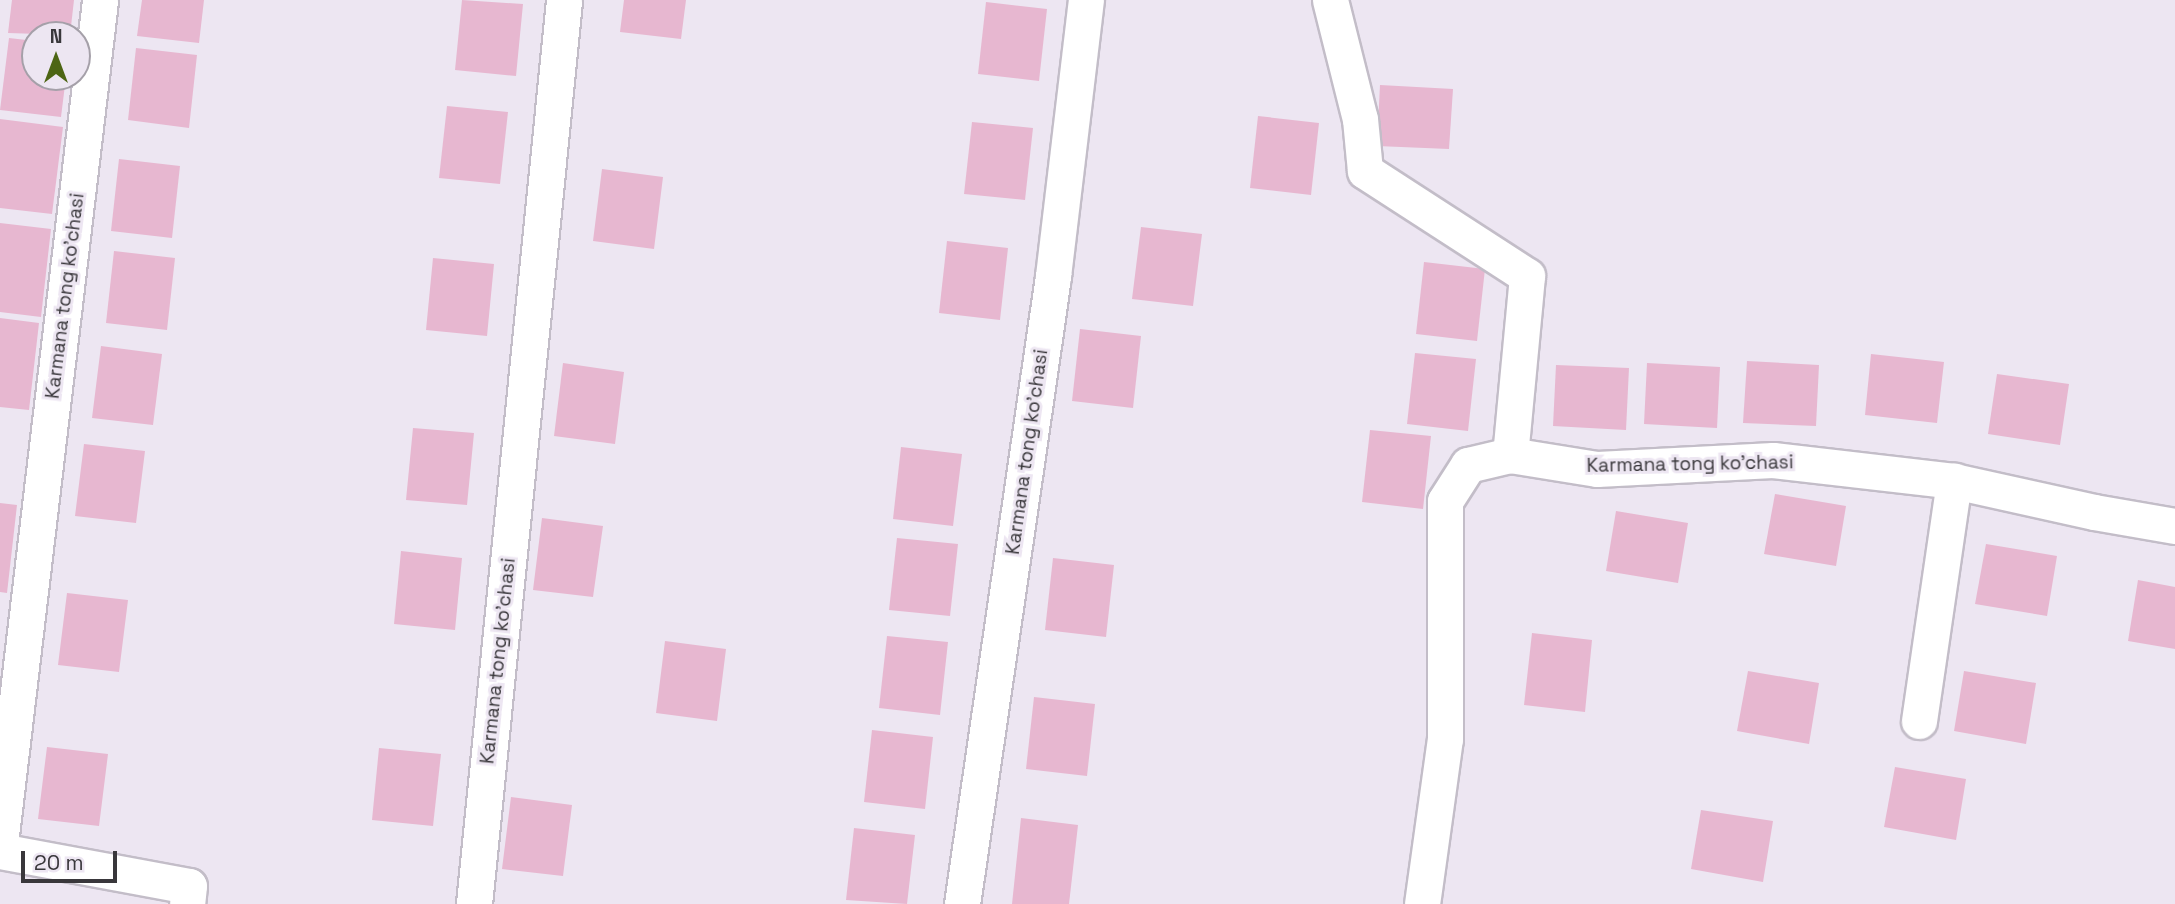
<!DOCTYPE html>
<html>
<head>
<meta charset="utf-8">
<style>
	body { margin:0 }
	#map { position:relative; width:2175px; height:904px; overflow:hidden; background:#ede6f2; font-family:"Space Grotesk",sans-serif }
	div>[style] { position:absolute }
	.building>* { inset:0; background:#e7b7d0 }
	.roads { filter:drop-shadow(2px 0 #c3bdc8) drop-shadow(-2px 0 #c3bdc8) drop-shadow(0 2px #c3bdc8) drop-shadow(0 -2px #c3bdc8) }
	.minor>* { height:35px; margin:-17.5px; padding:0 17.5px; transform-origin:17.5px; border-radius:17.5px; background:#fff }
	span { translate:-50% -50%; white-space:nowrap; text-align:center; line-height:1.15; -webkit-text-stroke:6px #ede6f2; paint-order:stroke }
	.street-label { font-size:19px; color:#39373b }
	.north { position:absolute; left:21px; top:21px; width:70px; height:70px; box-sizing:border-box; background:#ede6f2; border:2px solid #a5a0a9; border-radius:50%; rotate:0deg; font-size:19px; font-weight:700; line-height:28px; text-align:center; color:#39373b }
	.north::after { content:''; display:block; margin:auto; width:24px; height:32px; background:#4d6514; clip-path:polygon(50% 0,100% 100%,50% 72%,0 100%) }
	.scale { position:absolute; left:21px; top:851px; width:96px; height:32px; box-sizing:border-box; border:4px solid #39373b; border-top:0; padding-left:9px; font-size:21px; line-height:24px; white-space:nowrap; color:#39373b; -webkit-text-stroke:5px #ede6f2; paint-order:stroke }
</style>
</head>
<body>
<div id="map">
	<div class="building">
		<i style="clip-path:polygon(12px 0,74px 0,70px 35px,8px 33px)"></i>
		<i style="clip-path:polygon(142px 0,204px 0,199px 43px,137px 36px)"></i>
		<i style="clip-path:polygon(462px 0,523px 4px,516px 76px,455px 70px)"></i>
		<i style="clip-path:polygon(624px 0,686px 0,681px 39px,620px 32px)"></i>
		<i style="clip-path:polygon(986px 2px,1047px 9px,1039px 81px,978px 74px)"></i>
		<i style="clip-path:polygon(9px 38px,35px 41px,35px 77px,66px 77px,61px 117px,0 110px)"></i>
		<i style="clip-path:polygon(136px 48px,197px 55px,189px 128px,128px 120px)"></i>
		<i style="clip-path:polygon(1380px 85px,1453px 89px,1449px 149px,1377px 146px)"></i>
		<i style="clip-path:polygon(447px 106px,508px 112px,500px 184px,439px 178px)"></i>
		<i style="clip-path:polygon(1258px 116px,1319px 123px,1311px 195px,1250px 188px)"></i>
		<i style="clip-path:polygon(0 119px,63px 127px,52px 214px,0 208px)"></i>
		<i style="clip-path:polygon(972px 122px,1033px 128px,1025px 200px,964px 194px)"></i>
		<i style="clip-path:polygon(119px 159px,180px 166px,172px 238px,111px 231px)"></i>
		<i style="clip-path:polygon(602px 169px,663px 177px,654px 249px,593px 241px)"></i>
		<i style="clip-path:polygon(0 223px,51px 229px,41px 317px,0 312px)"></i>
		<i style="clip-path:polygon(1141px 227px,1202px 234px,1193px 306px,1132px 299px)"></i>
		<i style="clip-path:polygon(947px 241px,1008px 248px,1000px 320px,939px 313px)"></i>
		<i style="clip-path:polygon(114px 251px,175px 258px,167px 330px,106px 323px)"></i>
		<i style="clip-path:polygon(433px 258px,494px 264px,487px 336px,426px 330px)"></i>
		<i style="clip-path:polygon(1424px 262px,1485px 269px,1477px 341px,1416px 334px)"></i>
		<i style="clip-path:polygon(0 318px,39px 323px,29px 410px,0 407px)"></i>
		<i style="clip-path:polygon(1080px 329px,1141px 336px,1133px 408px,1072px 401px)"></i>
		<i style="clip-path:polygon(101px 346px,162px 354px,153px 425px,92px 418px)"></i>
		<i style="clip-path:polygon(1415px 353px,1476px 359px,1468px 431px,1407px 424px)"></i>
		<i style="clip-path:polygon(1871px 354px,1944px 362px,1937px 423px,1865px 415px)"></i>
		<i style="clip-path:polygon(1747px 361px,1819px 365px,1816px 426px,1743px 423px)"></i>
		<i style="clip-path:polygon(563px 363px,624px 372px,615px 444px,554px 436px)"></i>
		<i style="clip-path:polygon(1647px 363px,1720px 367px,1717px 428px,1644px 424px)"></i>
		<i style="clip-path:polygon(1556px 365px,1629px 368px,1626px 430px,1553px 426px)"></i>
		<i style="clip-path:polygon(1997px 374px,2069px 384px,2060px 445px,1988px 434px)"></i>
		<i style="clip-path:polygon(413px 428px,474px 433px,467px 505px,406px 500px)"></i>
		<i style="clip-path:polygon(1370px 430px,1431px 436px,1423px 509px,1362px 502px)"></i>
		<i style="clip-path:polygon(84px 444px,145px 451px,136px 523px,75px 516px)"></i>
		<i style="clip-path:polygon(901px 447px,962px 454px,953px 526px,893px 519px)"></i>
		<i style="clip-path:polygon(1775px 494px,1846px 506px,1836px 566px,1764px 554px)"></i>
		<i style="clip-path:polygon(0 503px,17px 505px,7px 593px,0 592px)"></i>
		<i style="clip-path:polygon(1616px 511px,1688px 523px,1678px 583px,1606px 571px)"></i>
		<i style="clip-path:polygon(542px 518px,603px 526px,593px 597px,533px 590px)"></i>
		<i style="clip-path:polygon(897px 538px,958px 544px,950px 616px,889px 610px)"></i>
		<i style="clip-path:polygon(1986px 544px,2057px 556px,2047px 616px,1975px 604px)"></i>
		<i style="clip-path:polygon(401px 551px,462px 558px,455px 630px,394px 624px)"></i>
		<i style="clip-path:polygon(1053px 558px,1114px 565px,1106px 637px,1045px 630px)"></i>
		<i style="clip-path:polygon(2138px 580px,2175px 587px,2175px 649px,2128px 641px)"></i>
		<i style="clip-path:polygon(67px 593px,128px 600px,119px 672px,58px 665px)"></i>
		<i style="clip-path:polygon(1532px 633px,1592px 640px,1585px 712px,1524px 705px)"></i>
		<i style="clip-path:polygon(887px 636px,948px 642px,940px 715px,879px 708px)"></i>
		<i style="clip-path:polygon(665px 641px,726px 649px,717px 721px,656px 713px)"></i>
		<i style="clip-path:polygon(1748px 671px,1819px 683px,1809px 744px,1737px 731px)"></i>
		<i style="clip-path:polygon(1964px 671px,2036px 683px,2026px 744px,1954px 731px)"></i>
		<i style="clip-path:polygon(1034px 697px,1095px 704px,1087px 776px,1026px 769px)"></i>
		<i style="clip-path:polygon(872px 730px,933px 737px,925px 809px,864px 802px)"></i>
		<i style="clip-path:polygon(47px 747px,108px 754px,99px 826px,38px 819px)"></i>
		<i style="clip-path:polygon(379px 748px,441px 754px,433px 826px,372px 820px)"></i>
		<i style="clip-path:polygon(1895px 767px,1966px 779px,1956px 840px,1884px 827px)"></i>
		<i style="clip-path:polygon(511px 797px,572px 805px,563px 876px,502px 869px)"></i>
		<i style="clip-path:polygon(1701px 810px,1773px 821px,1763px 882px,1691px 869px)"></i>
		<i style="clip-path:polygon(1021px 818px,1078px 825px,1069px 904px,1012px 904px)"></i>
		<i style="clip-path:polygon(854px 828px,915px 835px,907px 904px,846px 900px)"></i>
	</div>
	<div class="roads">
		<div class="minor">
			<i style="left:1330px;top:0;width:123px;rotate:75.9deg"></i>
			<i style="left:1360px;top:119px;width:52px;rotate:84.5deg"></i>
			<i style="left:1365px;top:171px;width:193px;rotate:32.9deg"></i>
			<i style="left:1527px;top:276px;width:180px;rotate:95.4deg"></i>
			<i style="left:1510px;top:455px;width:88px;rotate:9.1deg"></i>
			<i style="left:1597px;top:469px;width:176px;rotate:-2.9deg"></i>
			<i style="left:1773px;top:460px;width:182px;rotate:6.6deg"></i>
			<i style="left:1954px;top:481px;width:143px;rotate:12.5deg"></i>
			<i style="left:2094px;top:512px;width:82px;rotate:9.8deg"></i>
			<i style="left:1919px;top:721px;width:243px;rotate:-81.7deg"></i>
			<i style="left:0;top:843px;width:849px;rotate:-83.23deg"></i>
			<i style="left:0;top:851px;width:192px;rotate:10.5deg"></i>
			<i style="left:189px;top:886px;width:18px;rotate:96deg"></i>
			<i style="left:474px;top:904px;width:908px;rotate:-84.31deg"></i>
			<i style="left:962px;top:904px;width:635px;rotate:-81.75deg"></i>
			<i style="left:1053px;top:276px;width:278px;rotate:-83.2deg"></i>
			<i style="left:1422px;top:904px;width:167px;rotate:-82.1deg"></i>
			<i style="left:1445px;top:739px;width:238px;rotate:-90deg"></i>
			<i style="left:1445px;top:501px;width:43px;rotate:-57.4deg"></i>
			<i style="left:1468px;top:465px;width:43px;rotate:-13.4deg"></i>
		</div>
	</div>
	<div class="street-label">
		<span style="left:65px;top:296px;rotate:-83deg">Karmana tong ko'chasi</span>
		<span style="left:1027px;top:452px;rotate:-82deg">Karmana tong ko'chasi</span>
		<span style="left:1690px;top:464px;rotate:-1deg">Karmana tong ko'chasi</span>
		<span style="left:498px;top:661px;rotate:-84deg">Karmana tong ko'chasi</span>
	</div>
	<div class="north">N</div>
	<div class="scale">20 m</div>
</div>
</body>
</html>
